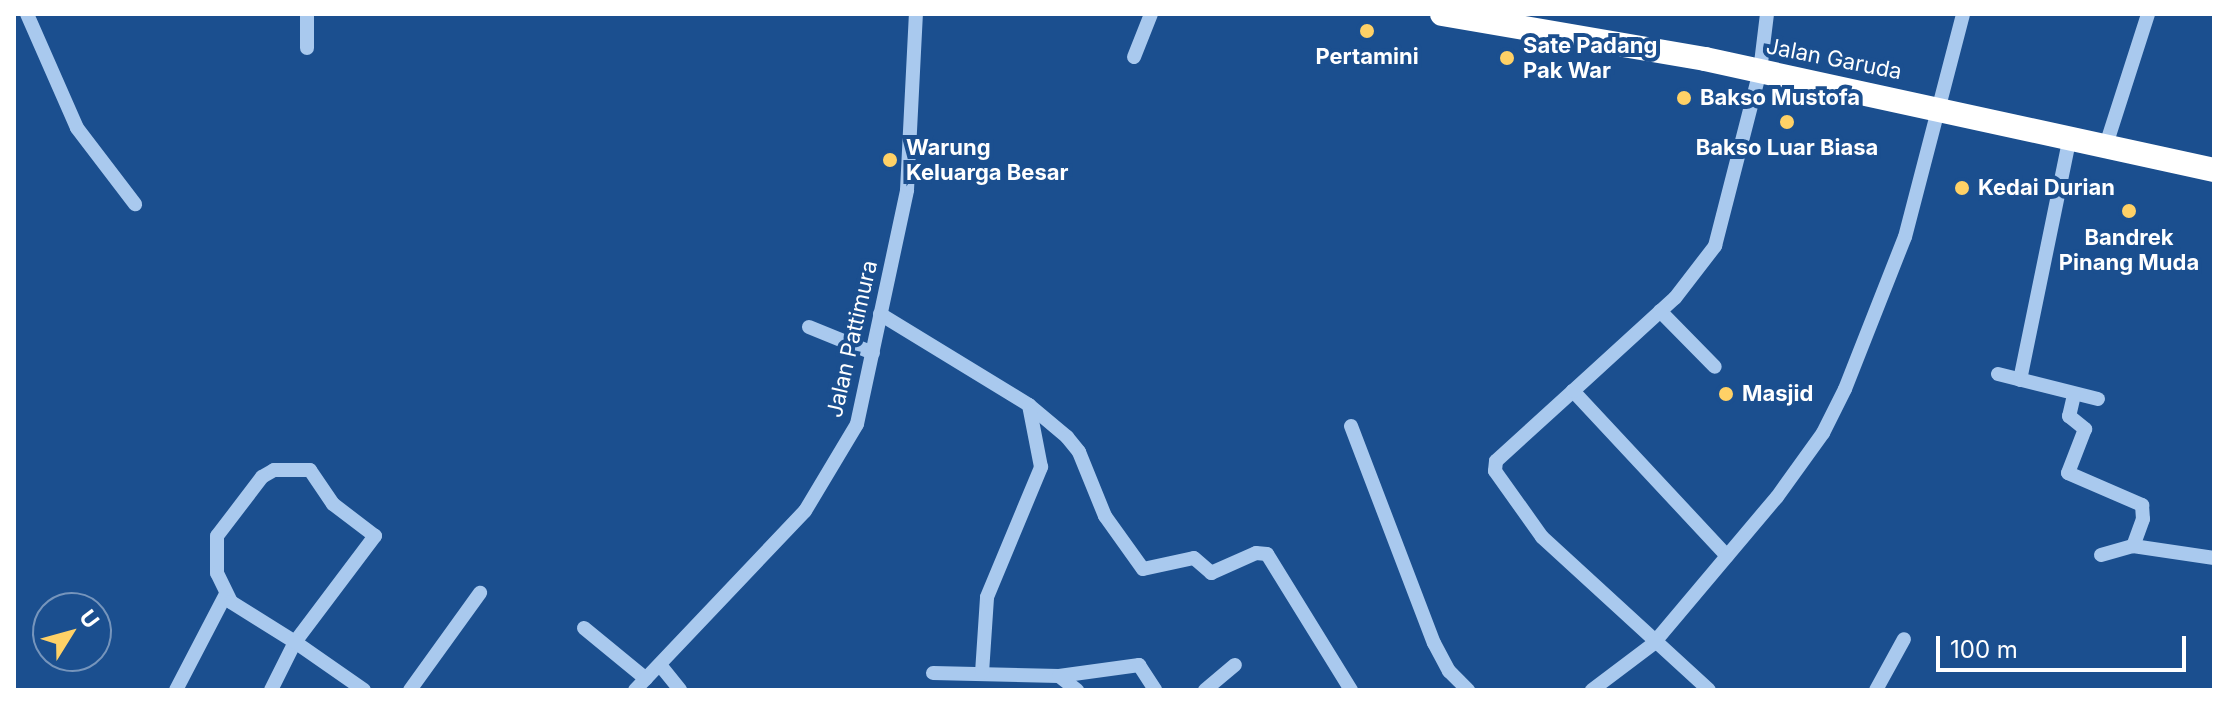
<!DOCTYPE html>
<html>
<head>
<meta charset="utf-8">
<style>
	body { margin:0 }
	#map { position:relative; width:2228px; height:704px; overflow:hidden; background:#1b4f8f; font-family:Inter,sans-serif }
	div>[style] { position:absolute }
	.minor>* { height:14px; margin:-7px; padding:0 7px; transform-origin:7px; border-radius:7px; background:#a9c9ee }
	.highway>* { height:24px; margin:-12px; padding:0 12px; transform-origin:12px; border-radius:12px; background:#fff }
	.dots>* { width:22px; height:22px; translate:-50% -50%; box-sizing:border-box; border:4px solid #1b4f8f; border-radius:50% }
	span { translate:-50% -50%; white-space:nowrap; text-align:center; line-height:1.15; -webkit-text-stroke:8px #1b4f8f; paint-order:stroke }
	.poi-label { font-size:22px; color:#fff; font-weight:700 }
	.left { translate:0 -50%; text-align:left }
	.street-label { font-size:22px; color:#fff }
	.frame { position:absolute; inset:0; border:16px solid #fff; pointer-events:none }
	.north { position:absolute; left:32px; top:592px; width:80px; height:80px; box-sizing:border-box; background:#1b4f8f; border:2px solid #7695bc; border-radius:50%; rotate:53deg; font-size:22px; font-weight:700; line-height:32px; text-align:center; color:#fff }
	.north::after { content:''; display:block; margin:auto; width:28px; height:36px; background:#ffd166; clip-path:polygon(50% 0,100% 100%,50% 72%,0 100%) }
	.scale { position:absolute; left:1936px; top:636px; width:250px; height:36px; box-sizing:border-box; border:4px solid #fff; border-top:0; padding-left:10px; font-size:24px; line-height:28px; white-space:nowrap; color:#fff; -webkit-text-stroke:6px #1b4f8f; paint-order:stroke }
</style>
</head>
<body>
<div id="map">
	<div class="minor">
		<i style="left:27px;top:14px;width:124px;rotate:66.3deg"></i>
		<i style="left:77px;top:128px;width:96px;rotate:52.7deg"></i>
		<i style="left:307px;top:48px;width:34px;rotate:-90deg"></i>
		<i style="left:1134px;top:57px;width:46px;rotate:-68.4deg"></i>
		<i style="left:2106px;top:145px;width:138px;rotate:-72.2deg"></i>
		<i style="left:1660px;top:311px;width:78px;rotate:45.5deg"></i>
		<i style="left:880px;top:314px;width:175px;rotate:31.4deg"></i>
		<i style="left:1029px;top:405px;width:50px;rotate:40.1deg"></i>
		<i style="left:1067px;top:437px;width:19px;rotate:51deg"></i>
		<i style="left:1079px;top:452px;width:69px;rotate:67.9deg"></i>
		<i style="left:1105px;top:516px;width:65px;rotate:54.4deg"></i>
		<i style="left:1143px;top:569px;width:52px;rotate:-12.2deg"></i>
		<i style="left:1194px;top:558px;width:23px;rotate:41deg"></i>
		<i style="left:1211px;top:573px;width:49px;rotate:-24deg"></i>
		<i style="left:1256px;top:553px;width:11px;rotate:5deg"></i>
		<i style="left:1267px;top:554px;width:160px;rotate:58.3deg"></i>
		<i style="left:809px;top:327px;width:69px;rotate:22.1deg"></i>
		<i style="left:1998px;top:374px;width:103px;rotate:14deg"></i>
		<i style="left:2020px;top:380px;width:248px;rotate:-78.4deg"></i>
		<i style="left:1573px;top:391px;width:104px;rotate:137.7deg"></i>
		<i style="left:1496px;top:461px;width:10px;rotate:96deg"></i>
		<i style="left:1495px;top:471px;width:81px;rotate:54.5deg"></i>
		<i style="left:1542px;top:537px;width:226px;rotate:42.5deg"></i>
		<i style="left:2074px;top:395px;width:22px;rotate:103deg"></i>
		<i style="left:2069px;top:416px;width:21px;rotate:39deg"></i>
		<i style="left:2085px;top:429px;width:47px;rotate:111.1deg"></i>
		<i style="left:2068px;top:473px;width:81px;rotate:23.4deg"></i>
		<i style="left:2142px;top:505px;width:14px;rotate:86deg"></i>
		<i style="left:2143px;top:519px;width:29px;rotate:110deg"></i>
		<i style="left:1351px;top:426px;width:232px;rotate:69.1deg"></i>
		<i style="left:1434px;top:643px;width:32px;rotate:62deg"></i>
		<i style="left:1449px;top:671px;width:27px;rotate:45deg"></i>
		<i style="left:2101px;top:555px;width:33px;rotate:-16deg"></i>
		<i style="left:2133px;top:546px;width:82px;rotate:8.4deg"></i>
		<i style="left:1727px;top:556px;width:226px;rotate:-133deg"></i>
		<i style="left:1573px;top:391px;width:138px;rotate:-42.4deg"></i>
		<i style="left:1675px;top:298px;width:66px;rotate:-52.4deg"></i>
		<i style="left:1715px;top:246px;width:181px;rotate:-75.6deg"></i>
		<i style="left:1760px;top:71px;width:57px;rotate:-83deg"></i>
		<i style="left:584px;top:628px;width:80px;rotate:39.4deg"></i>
		<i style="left:660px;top:665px;width:32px;rotate:51deg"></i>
		<i style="left:933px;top:673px;width:126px;rotate:1.4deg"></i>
		<i style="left:1059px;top:676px;width:23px;rotate:38deg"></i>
		<i style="left:982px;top:673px;width:76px;rotate:-86.2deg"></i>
		<i style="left:987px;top:597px;width:141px;rotate:-67.4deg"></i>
		<i style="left:1041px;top:467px;width:63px;rotate:-101deg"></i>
		<i style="left:1059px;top:676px;width:81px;rotate:-7.8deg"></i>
		<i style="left:1139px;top:665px;width:30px;rotate:57deg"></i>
		<i style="left:176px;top:690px;width:106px;rotate:-62.5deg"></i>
		<i style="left:271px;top:690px;width:54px;rotate:-63.4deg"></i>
		<i style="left:295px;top:642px;width:133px;rotate:-53deg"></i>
		<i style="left:375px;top:536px;width:53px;rotate:-142.7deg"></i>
		<i style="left:333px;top:504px;width:41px;rotate:-124.1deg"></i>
		<i style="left:310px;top:470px;width:36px;rotate:180deg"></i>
		<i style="left:274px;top:470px;width:14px;rotate:150deg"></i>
		<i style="left:262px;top:477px;width:74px;rotate:127.3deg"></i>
		<i style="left:217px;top:536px;width:37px;rotate:90deg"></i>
		<i style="left:217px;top:573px;width:32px;rotate:64deg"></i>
		<i style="left:231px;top:602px;width:75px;rotate:32deg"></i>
		<i style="left:295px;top:642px;width:84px;rotate:34.8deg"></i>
		<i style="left:410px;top:690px;width:120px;rotate:-54.2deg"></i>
		<i style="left:635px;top:690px;width:247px;rotate:-46.5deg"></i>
		<i style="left:805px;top:511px;width:101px;rotate:-59.1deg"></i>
		<i style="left:857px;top:424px;width:239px;rotate:-77.9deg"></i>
		<i style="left:907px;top:190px;width:176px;rotate:-87.1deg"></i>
		<i style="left:1205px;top:690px;width:39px;rotate:-40deg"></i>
		<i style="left:1592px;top:690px;width:76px;rotate:-37deg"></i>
		<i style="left:1653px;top:644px;width:192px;rotate:-49.9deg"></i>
		<i style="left:1777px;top:497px;width:79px;rotate:-54.3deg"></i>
		<i style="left:1823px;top:433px;width:49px;rotate:-63.4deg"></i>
		<i style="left:1845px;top:389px;width:163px;rotate:-68.5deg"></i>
		<i style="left:1905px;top:237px;width:230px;rotate:-75.4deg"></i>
		<i style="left:1876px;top:690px;width:58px;rotate:-61.2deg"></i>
	</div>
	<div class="highway">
		<i style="left:1442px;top:14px;width:267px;rotate:9.7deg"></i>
		<i style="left:1705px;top:59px;width:521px;rotate:12.3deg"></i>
	</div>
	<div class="dots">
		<i style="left:1367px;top:31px;background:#ffd166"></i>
		<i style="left:1507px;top:58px;background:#ffd166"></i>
		<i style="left:1684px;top:98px;background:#ffd166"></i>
		<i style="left:1787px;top:122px;background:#ffd166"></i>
		<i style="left:890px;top:160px;background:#ffd166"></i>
		<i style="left:1962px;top:188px;background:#ffd166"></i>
		<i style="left:2129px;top:211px;background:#ffd166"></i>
		<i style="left:1726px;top:394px;background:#ffd166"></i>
	</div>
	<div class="poi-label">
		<span class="left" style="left:1523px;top:58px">Sate Padang<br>Pak War</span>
		<span style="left:1367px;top:57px">Pertamini</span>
		<span class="left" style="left:1700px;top:98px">Bakso Mustofa</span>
		<span class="left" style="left:906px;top:160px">Warung<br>Keluarga Besar</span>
		<span style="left:1787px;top:148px">Bakso Luar Biasa</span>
		<span class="left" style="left:1978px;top:188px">Kedai Durian</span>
		<span style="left:2129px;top:250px">Bandrek<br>Pinang Muda</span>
		<span class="left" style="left:1742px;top:394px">Masjid</span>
	</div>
	<div class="street-label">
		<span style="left:1834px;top:59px;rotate:11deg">Jalan Garuda</span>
		<span style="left:852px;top:339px;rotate:-77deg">Jalan Pattimura</span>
	</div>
	<div class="frame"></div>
	<div class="north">U</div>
	<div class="scale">100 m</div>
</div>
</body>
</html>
